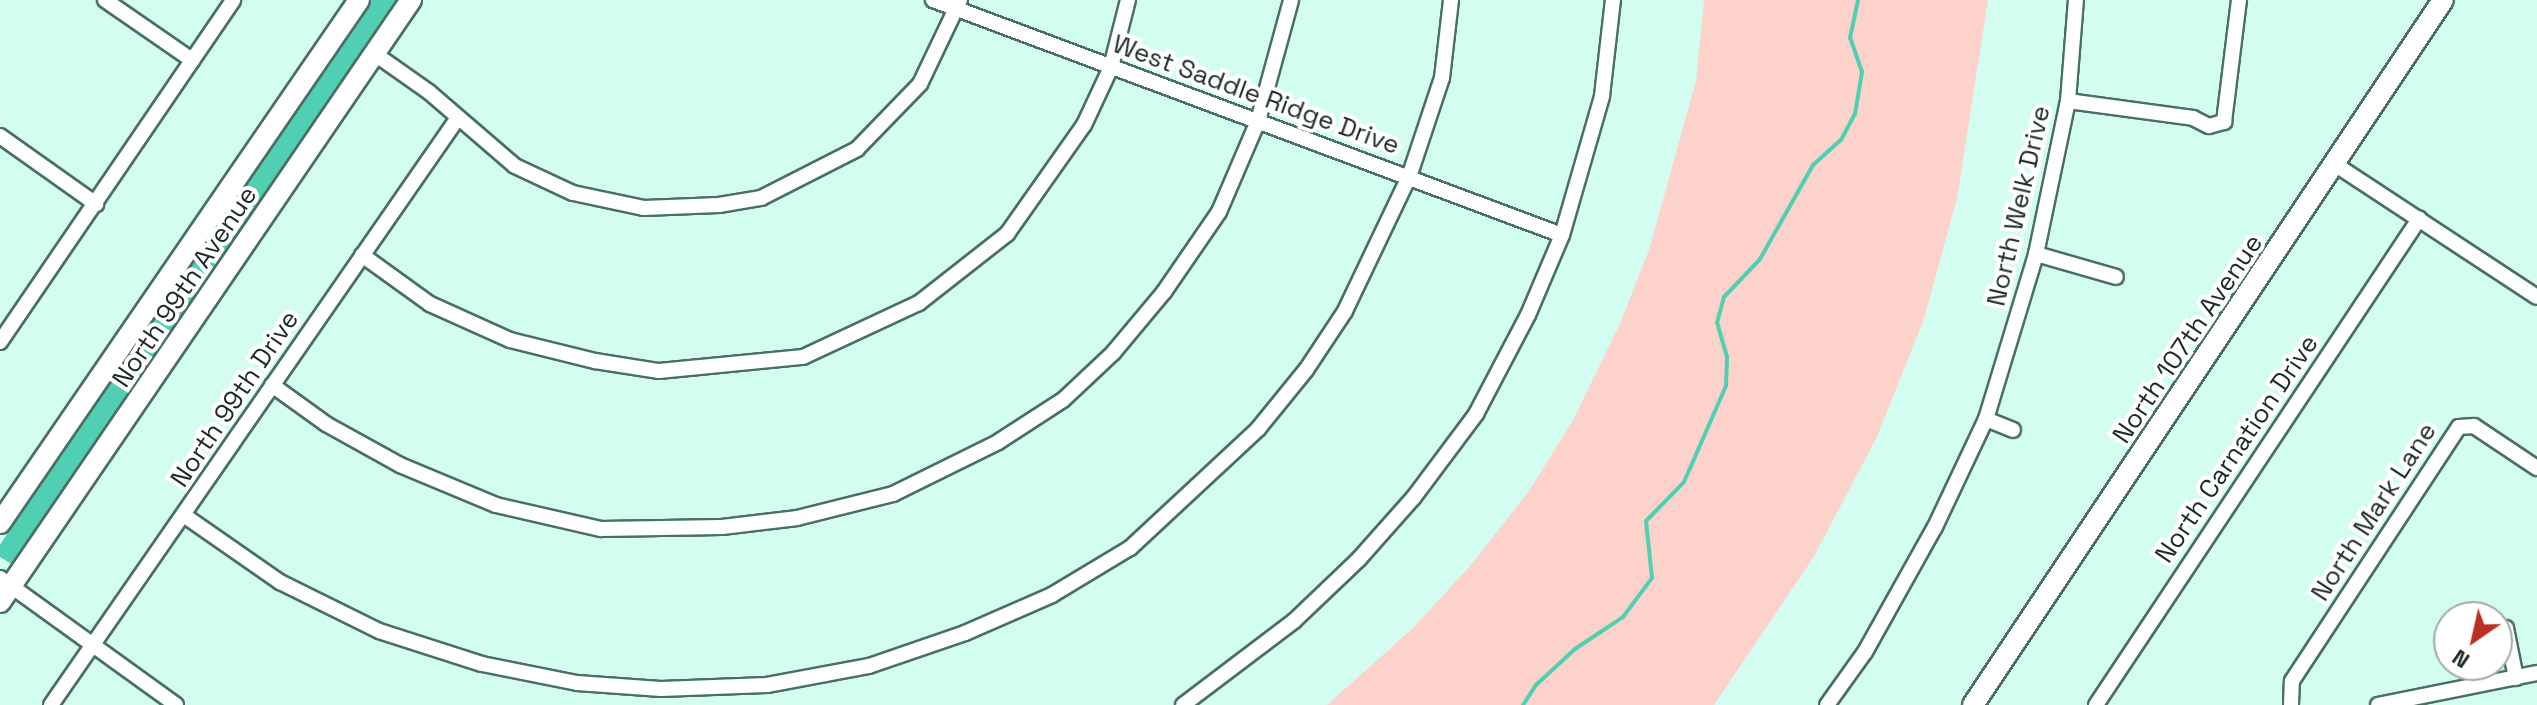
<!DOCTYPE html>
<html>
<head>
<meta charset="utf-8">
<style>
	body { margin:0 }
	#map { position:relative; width:2537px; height:705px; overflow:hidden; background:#d3fdf0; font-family:"Space Grotesk",sans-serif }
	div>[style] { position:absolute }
	.green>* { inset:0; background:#fdd2cb }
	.water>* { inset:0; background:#51cfb2 }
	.stream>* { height:4px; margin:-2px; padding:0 2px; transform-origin:2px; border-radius:2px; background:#51cfb2 }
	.roads { filter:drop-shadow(2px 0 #4a6f65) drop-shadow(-2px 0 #4a6f65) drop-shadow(0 2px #4a6f65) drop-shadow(0 -2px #4a6f65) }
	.minor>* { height:14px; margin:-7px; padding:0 7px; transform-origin:7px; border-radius:7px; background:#fff }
	.secondary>* { height:20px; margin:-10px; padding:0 10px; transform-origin:10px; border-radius:10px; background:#fff }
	span { translate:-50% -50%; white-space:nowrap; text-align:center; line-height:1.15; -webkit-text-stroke:8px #fff; paint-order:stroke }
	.street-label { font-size:26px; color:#1c2b27 }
	.north { position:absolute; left:2433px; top:601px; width:80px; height:80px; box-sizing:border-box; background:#fff; border:2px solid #a4aaa9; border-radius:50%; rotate:214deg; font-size:22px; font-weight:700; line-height:32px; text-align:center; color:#1c2b27 }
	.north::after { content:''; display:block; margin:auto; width:28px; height:36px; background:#bc2f23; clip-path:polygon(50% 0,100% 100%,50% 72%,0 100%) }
</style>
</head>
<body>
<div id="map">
	<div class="green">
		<i style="clip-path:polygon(1704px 0,1988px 0,1957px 198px,1924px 319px,1876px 439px,1813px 558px,1714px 705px,1327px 705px,1413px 628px,1470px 566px,1529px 491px,1572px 422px,1619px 326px,1649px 250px,1696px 81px)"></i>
	</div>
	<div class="water">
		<i style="clip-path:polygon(364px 0,399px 0,15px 566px,0 557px,0 545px,67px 439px)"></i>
	</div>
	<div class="stream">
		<i style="left:1523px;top:705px;width:24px;rotate:-57deg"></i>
		<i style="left:1536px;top:685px;width:53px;rotate:-42.7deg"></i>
		<i style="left:1575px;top:649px;width:58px;rotate:-33.7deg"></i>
		<i style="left:1623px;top:617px;width:49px;rotate:-53.4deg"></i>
		<i style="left:1652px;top:578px;width:57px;rotate:-96deg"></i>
		<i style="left:1646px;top:521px;width:54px;rotate:-45.7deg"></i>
		<i style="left:1684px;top:482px;width:105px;rotate:-66.4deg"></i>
		<i style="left:1726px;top:386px;width:29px;rotate:-88deg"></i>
		<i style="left:1727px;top:357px;width:35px;rotate:-106deg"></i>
		<i style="left:1717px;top:323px;width:27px;rotate:-75deg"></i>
		<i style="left:1724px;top:297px;width:52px;rotate:-46.5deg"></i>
		<i style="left:1760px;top:259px;width:108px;rotate:-60.6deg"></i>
		<i style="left:1813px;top:165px;width:38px;rotate:-42deg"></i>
		<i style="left:1841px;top:140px;width:30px;rotate:-62deg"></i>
		<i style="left:1855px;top:114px;width:43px;rotate:-80.5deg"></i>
		<i style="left:1862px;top:72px;width:36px;rotate:-109deg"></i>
		<i style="left:1850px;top:38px;width:39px;rotate:-78deg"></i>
	</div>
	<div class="roads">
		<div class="minor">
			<i style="left:105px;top:0;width:106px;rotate:34.6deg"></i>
			<i style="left:933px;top:0;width:671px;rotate:20.49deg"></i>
			<i style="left:375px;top:54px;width:66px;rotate:35.1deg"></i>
			<i style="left:429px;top:92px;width:113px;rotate:40.7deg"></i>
			<i style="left:515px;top:166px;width:64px;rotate:25deg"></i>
			<i style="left:573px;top:193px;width:73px;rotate:11.9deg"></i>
			<i style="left:644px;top:208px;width:75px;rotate:-2.3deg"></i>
			<i style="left:719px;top:205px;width:43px;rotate:-9.5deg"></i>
			<i style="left:761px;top:198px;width:108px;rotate:-27deg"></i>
			<i style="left:857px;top:149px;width:91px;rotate:-45.9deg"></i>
			<i style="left:920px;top:84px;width:93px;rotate:-64.5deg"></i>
			<i style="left:2068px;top:101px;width:126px;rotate:7.7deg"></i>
			<i style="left:2193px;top:118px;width:18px;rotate:27deg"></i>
			<i style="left:2209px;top:126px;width:16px;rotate:-15deg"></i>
			<i style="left:2224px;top:122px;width:123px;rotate:-83deg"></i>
			<i style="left:0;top:136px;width:118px;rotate:35.3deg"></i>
			<i style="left:2336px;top:165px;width:240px;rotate:33.3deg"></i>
			<i style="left:2036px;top:254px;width:83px;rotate:16deg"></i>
			<i style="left:362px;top:255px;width:84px;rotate:35.8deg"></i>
			<i style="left:430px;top:304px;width:88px;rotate:24.2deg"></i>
			<i style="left:510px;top:340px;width:88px;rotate:13.9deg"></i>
			<i style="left:595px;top:361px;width:65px;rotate:8.9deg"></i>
			<i style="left:659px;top:371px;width:145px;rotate:-5.6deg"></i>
			<i style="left:803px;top:357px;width:128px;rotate:-25deg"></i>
			<i style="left:919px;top:303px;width:112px;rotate:-38.1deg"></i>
			<i style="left:1007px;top:234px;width:133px;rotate:-54.8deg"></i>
			<i style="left:1084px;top:125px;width:64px;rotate:-65deg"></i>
			<i style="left:1111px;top:67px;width:69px;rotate:-75.8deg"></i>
			<i style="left:0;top:342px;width:414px;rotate:-55.7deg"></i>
			<i style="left:272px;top:385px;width:67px;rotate:35.8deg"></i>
			<i style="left:326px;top:424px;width:85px;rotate:29deg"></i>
			<i style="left:400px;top:465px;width:104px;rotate:22.6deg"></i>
			<i style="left:496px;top:505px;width:108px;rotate:12.9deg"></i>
			<i style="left:601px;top:529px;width:121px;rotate:-0.9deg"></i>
			<i style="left:722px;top:527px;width:76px;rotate:-6.8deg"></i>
			<i style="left:797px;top:518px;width:99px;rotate:-14deg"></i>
			<i style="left:893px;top:494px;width:117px;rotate:-26.3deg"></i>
			<i style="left:998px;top:442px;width:77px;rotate:-32.9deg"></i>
			<i style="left:1063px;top:400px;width:69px;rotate:-43.2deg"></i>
			<i style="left:1113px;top:353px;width:80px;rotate:-50.1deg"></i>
			<i style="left:1164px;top:292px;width:97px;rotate:-55.5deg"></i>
			<i style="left:1219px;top:212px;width:99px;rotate:-66.8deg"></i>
			<i style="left:1258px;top:121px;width:125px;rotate:-74.7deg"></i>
			<i style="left:1986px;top:419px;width:29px;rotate:22deg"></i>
			<i style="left:185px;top:516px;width:116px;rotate:34.8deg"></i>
			<i style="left:280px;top:582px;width:110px;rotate:26.3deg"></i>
			<i style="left:379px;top:631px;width:108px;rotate:17.8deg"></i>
			<i style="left:482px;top:664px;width:97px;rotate:11.3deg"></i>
			<i style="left:577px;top:683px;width:84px;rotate:4.1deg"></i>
			<i style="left:661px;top:689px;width:106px;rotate:-2.2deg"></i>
			<i style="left:767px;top:685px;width:104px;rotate:-10.6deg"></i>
			<i style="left:869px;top:666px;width:102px;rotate:-19deg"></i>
			<i style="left:965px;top:633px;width:95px;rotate:-23.6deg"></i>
			<i style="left:1052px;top:595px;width:91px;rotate:-31.1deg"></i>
			<i style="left:1130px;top:548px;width:175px;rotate:-42.9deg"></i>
			<i style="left:1258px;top:429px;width:76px;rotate:-50.9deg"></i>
			<i style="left:1306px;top:370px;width:71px;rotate:-56.5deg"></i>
			<i style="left:1345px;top:311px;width:148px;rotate:-64.5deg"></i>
			<i style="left:1409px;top:177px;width:104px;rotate:-71.6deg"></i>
			<i style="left:1442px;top:78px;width:79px;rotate:-83.4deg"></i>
			<i style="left:0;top:578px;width:217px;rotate:35.8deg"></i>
			<i style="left:2506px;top:628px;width:51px;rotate:78.7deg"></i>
			<i style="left:51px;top:705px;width:713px;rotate:-55.28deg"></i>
			<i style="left:1183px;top:705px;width:139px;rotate:-37.1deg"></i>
			<i style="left:1294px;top:621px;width:90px;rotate:-43.6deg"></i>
			<i style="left:1359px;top:559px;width:83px;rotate:-48.4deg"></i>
			<i style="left:1414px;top:497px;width:104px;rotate:-53.2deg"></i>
			<i style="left:1476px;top:414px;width:112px;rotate:-62.3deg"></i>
			<i style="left:1528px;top:315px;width:87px;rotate:-67deg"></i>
			<i style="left:1562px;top:235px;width:145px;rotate:-73.9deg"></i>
			<i style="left:1602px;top:96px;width:97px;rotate:-83.5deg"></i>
			<i style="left:1827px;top:705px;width:65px;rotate:-54.4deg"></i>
			<i style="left:1865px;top:652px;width:143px;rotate:-60.8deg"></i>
			<i style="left:1935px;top:527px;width:119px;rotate:-64.7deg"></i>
			<i style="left:1986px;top:419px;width:172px;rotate:-73.1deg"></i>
			<i style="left:2036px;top:254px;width:156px;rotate:-78.2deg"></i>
			<i style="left:2068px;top:101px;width:101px;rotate:-85.5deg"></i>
			<i style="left:2096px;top:705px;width:584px;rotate:-56.39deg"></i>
			<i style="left:2291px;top:705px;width:24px;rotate:-88deg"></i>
			<i style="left:2292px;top:681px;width:304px;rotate:-56.7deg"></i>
			<i style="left:2459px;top:427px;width:15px;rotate:-4deg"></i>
			<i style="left:2474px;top:426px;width:76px;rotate:33.7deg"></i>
			<i style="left:2378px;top:705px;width:162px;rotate:-11.4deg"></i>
		</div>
		<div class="secondary">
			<i style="left:0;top:523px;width:634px;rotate:-55.53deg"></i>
			<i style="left:0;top:602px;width:729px;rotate:-55.68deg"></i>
			<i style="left:1973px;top:705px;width:847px;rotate:-56.31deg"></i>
		</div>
	</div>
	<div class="street-label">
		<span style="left:1256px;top:95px;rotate:20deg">West Saddle Ridge Drive</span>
		<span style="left:2019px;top:206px;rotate:-77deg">North Welk Drive</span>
		<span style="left:185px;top:287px;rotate:-56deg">North 99th Avenue</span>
		<span style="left:2188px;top:339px;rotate:-56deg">North 107th Avenue</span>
		<span style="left:235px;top:399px;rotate:-56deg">North 99th Drive</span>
		<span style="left:2237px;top:449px;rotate:-56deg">North Carnation Drive</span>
		<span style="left:2374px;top:512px;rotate:-57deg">North Mark Lane</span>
	</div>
	<div class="north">N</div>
</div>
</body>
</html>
